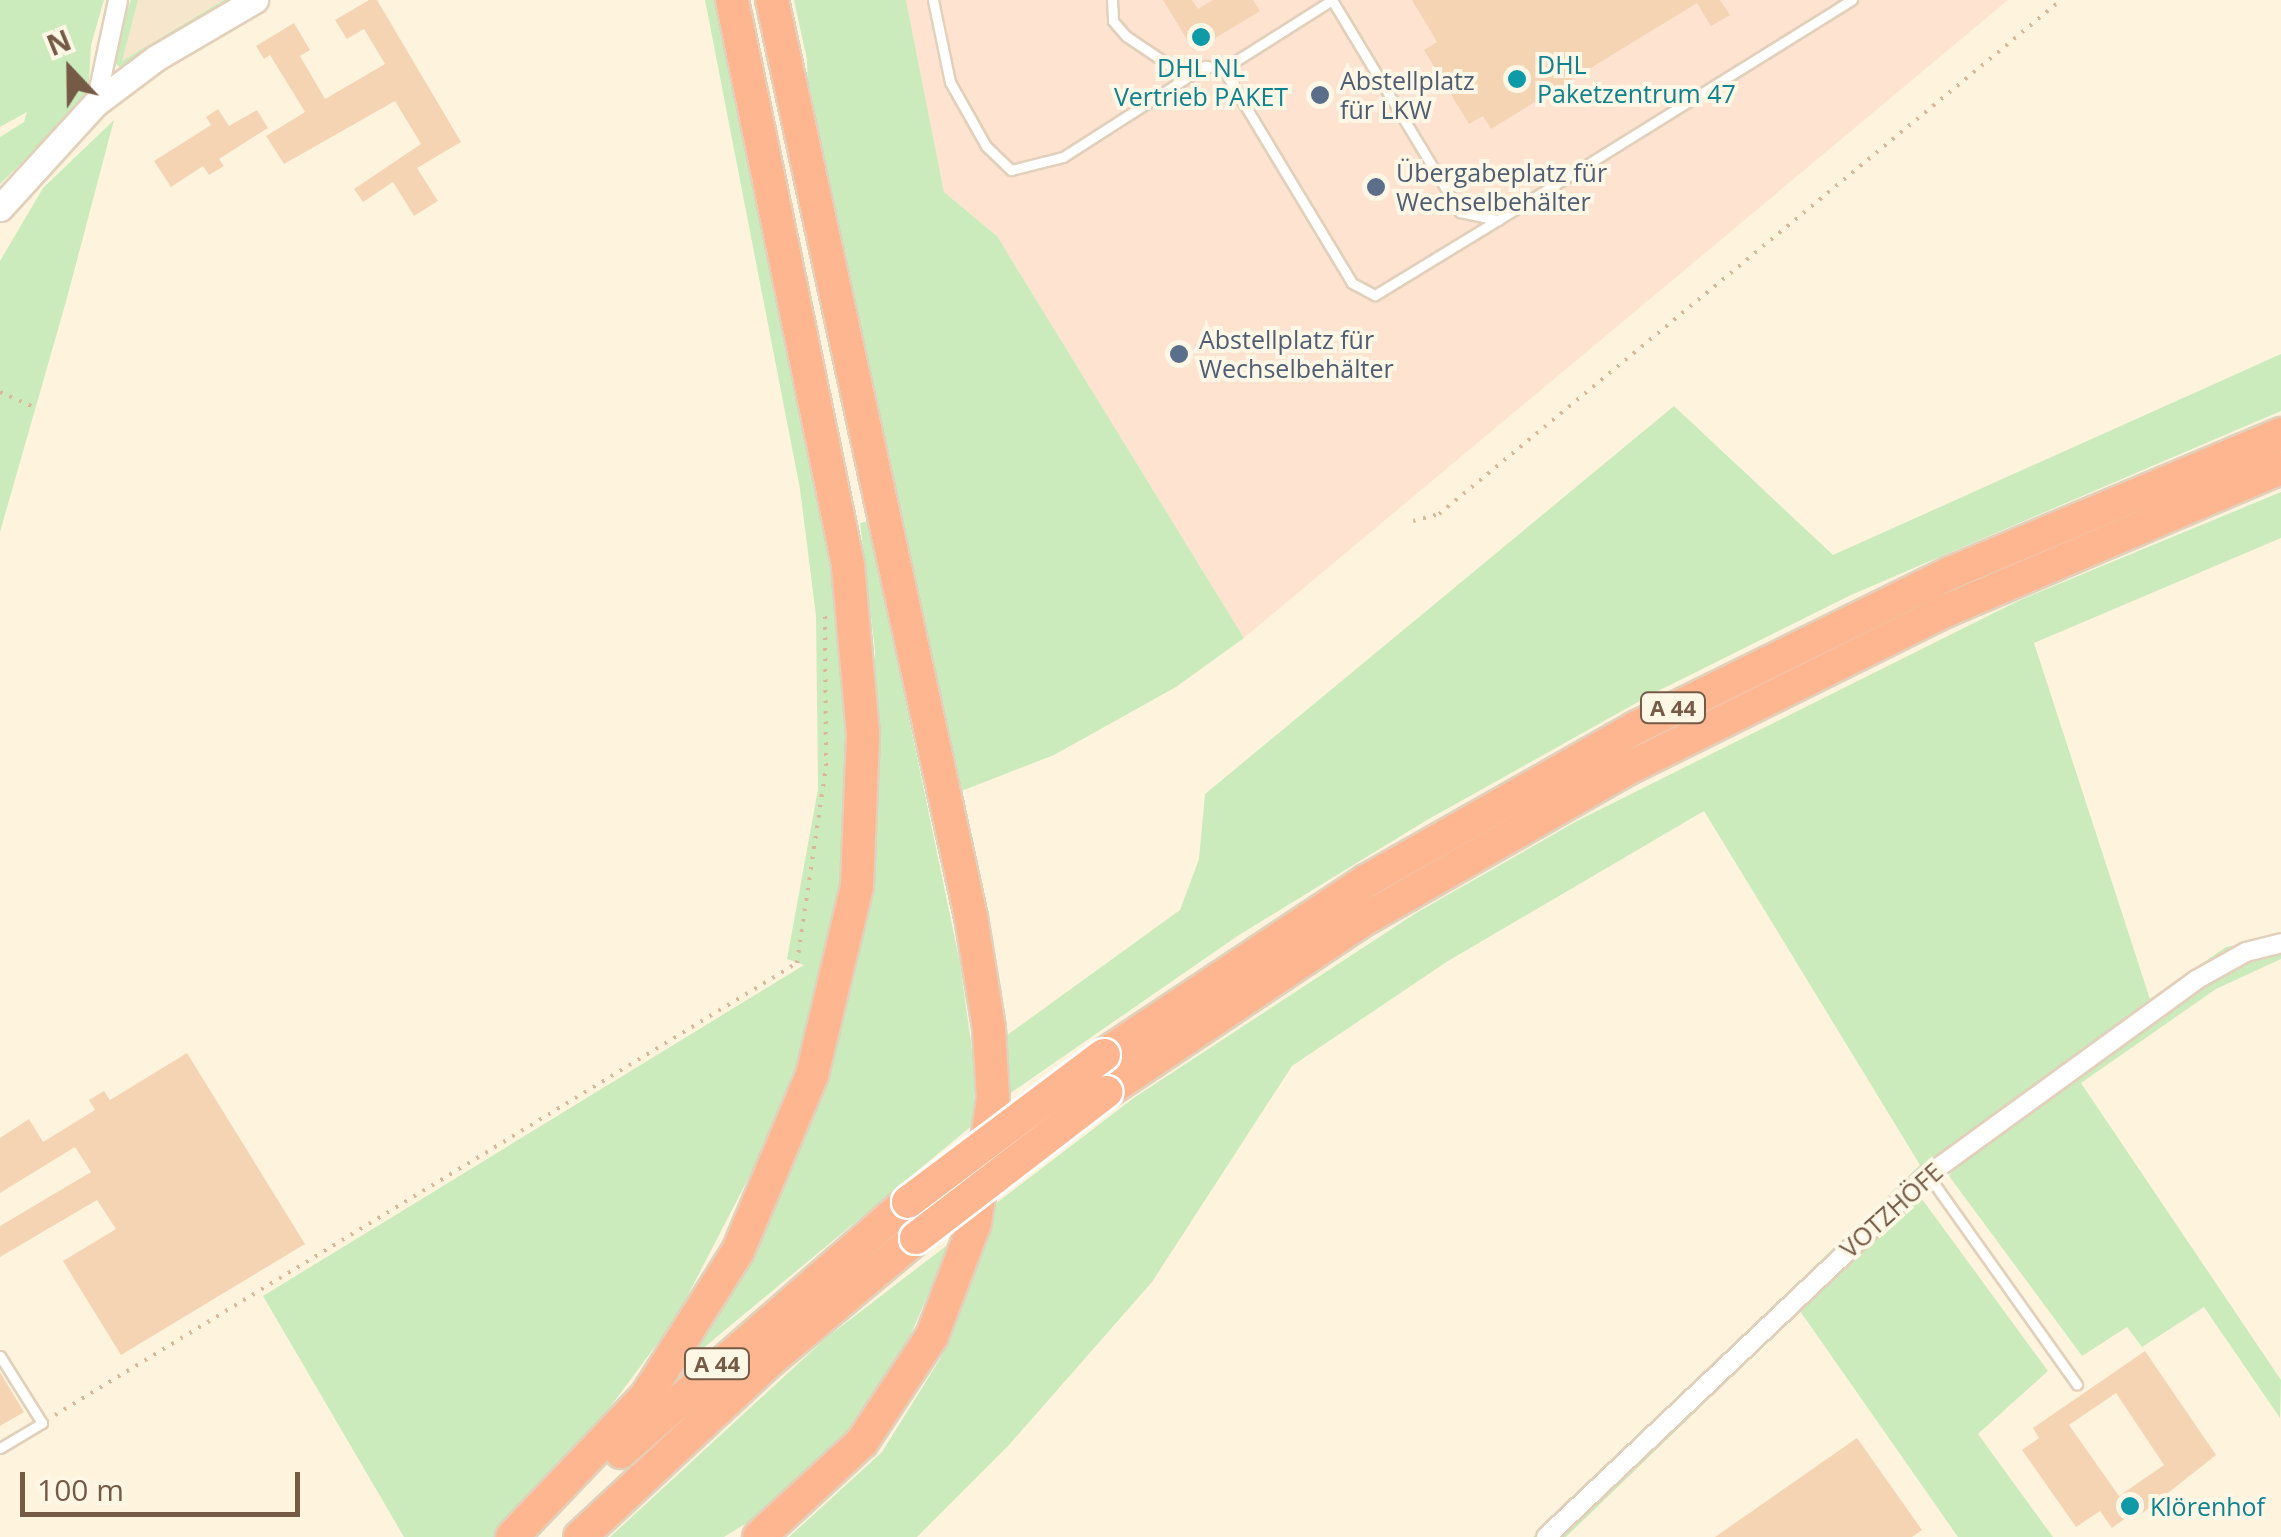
<!DOCTYPE html>
<html>
<head>
<meta charset="utf-8">
<style>
	body { margin:0 }
	#map { position:relative; width:2281px; height:1537px; overflow:hidden; background:#fef4de; font-family:"Open Sans",sans-serif }
	div>[style] { position:absolute }
	.residential>* { inset:0; background:#f6e7cc }
	.commercial>* { inset:0; background:#ffe3d1 }
	.green>* { inset:0; background:#cbebbc }
	.building>* { inset:0; background:#f5d4b4 }
	.path>* { height:4px; margin-top:-2px; transform-origin:0; background:repeating-linear-gradient(90deg,#d9b798 0 2.5px,transparent 0 10.5px) }
	.roads { filter:drop-shadow(2px 0 #e2d0ba) drop-shadow(-2px 0 #e2d0ba) drop-shadow(0 2px #e2d0ba) drop-shadow(0 -2px #e2d0ba) }
	.service>* { height:9px; margin:-4.5px; padding:0 4.5px; transform-origin:4.5px; border-radius:4.5px; background:#fff }
	.minor>* { height:18px; margin:-9px; padding:0 9px; transform-origin:9px; border-radius:9px; background:#fff }
	.secondary>* { height:25px; margin:-12.5px; padding:0 12.5px; transform-origin:12.5px; border-radius:12.5px; background:#fff }
	.motorway>* { height:32px; margin:-16px; padding:0 16px; transform-origin:16px; border-radius:16px; background:#fdb690 }
	.bridges { filter:drop-shadow(2px 0 #fff) drop-shadow(-2px 0 #fff) drop-shadow(0 2px #fff) drop-shadow(0 -2px #fff) }
	.motorway-bridge>* { height:32px; margin:-16px; padding:0 16px; transform-origin:16px; border-radius:16px; background:#fdb690 }
	.dots>* { width:28px; height:28px; translate:-50% -50%; box-sizing:border-box; border:5px solid #fff7e6; border-radius:50% }
	span { translate:-50% -50%; white-space:nowrap; text-align:center; line-height:1.15; -webkit-text-stroke:8px #fff7e6; paint-order:stroke }
	.shield-label span { padding:2px 8px; background:#fff7e6; border:2px solid; border-radius:8px; -webkit-text-stroke-width:0 }
	.shield-label { font-size:22px; color:#755a45; font-weight:700 }
	.culture-label { font-size:25px; color:#0d838f }
	.left { translate:0 -50%; text-align:left }
	.service-label { font-size:25px; color:#4e5e75 }
	.street-label { font-size:25px; color:#755a45 }
	.north { position:absolute; left:20px; top:20px; width:100px; height:100px; -webkit-text-stroke:8px #fff7e6; paint-order:stroke; rotate:338deg; font-size:28px; font-weight:700; line-height:40px; text-align:center; color:#755a45 }
	.north::after { content:''; display:block; margin:auto; width:35px; height:45px; background:#755a45; clip-path:polygon(50% 0,100% 100%,50% 72%,0 100%) }
	.scale { position:absolute; left:20px; top:1472px; width:280px; height:45px; box-sizing:border-box; border:5px solid #755a45; border-top:0; padding-left:12px; font-size:30px; line-height:35px; white-space:nowrap; color:#755a45; -webkit-text-stroke:8px #fff7e6; paint-order:stroke }
</style>
</head>
<body>
<div id="map">
	<div class="residential">
		<i style="clip-path:polygon(138px 0,224px 0,121px 62px)"></i>
	</div>
	<div class="commercial">
		<i style="clip-path:polygon(906px 0,2008px 0,1244px 638px,997px 236px,944px 192px)"></i>
	</div>
	<div class="green">
		<i style="clip-path:polygon(0 0,104px 0,91px 45px,88px 98px,0 184px,0 137px,24px 122px,27px 112px,0 127px)"></i>
		<i style="clip-path:polygon(131px 0,138px 0,122px 61px,224px 0,237px 0,120px 68px,110px 57px)"></i>
		<i style="clip-path:polygon(705px 0,721px 0,804px 376px,849px 682px,839px 886px,790px 1098px,675px 1320px,593px 1430px,497px 1537px,404px 1537px,263px 1296px,804px 965px,787px 959px,818px 789px,816px 616px,800px 489px)"></i>
		<i style="clip-path:polygon(794px 0,906px 0,944px 192px,997px 236px,1244px 638px,1176px 687px,1054px 755px,951px 795px,808px 110px,807px 60px)"></i>
		<i style="clip-path:polygon(114px 120px,67px 298px,0 532px,0 261px,43px 188px)"></i>
		<i style="clip-path:polygon(2281px 354px,2281px 411px,1851px 595px,1656px 692px,1427px 820px,1239px 935px,1009px 1094px,999px 1041px,1180px 910px,1199px 859px,1205px 794px,1674px 406px,1833px 555px)"></i>
		<i style="clip-path:polygon(2281px 492px,2281px 538px,2034px 643px,2150px 999px,2226px 947px,2281px 937px,2145px 1008px,1931px 1160px,1540px 1537px,1533px 1537px,1920px 1165px,1704px 811px,1448px 961px,1292px 1066px,1152px 1282px,1008px 1446px,917px 1537px,789px 1537px,882px 1452px,940px 1359px,977px 1259px,986px 1211px,1135px 1097px,1416px 913px,1577px 821px,2020px 600px)"></i>
		<i style="clip-path:polygon(868px 521px,960px 963px,974px 1064px,974px 1124px,678px 1369px,782px 1178px,875px 755px,875px 651px,860px 523px)"></i>
		<i style="clip-path:polygon(2281px 948px,2281px 959px,2216px 989px,2081px 1083px,2281px 1380px,2280px 1418px,2204px 1307px,2142px 1347px,2127px 1327px,2082px 1356px,1949px 1176px,1966px 1153px,2207px 979px)"></i>
		<i style="clip-path:polygon(1909px 1198px,1922px 1199px,2048px 1371px,1978px 1434px,2053px 1537px,1958px 1537px,1800px 1311px,1566px 1537px,1554px 1537px)"></i>
		<i style="clip-path:polygon(950px 1243px,903px 1353px,868px 1407px,826px 1458px,766px 1511px,724px 1537px,610px 1537px,826px 1338px)"></i>
	</div>
	<div class="building">
		<i style="clip-path:polygon(369px 0,377px 0,461px 142px,417px 168px,438px 201px,414px 216px,393px 182px,363px 202px,354px 189px,421px 144px,395px 101px,284px 164px,266px 136px,305px 112px,270px 55px,264px 59px,256px 46px,294px 23px,310px 50px,300px 56px,325px 99px,385px 64px,364px 29px,347px 39px,335px 20px)"></i>
		<i style="clip-path:polygon(1163px 0,1192px 0,1198px 9px,1213px 0,1253px 0,1260px 11px,1194px 51px)"></i>
		<i style="clip-path:polygon(1412px 0,1720px 0,1730px 15px,1711px 26px,1697px 3px,1491px 129px,1483px 116px,1469px 124px,1424px 50px,1437px 42px)"></i>
		<i style="clip-path:polygon(218px 109px,229px 126px,257px 110px,268px 128px,219px 159px,224px 166px,209px 175px,203px 166px,171px 187px,154px 161px,211px 125px,206px 117px)"></i>
		<i style="clip-path:polygon(187px 1053px,305px 1244px,121px 1355px,63px 1261px,116px 1229px,97px 1200px,0 1257px,0 1226px,91px 1172px,75px 1147px,0 1193px,0 1138px,29px 1119px,43px 1142px,95px 1110px,89px 1100px,104px 1091px,110px 1100px)"></i>
		<i style="clip-path:polygon(evenodd,2145px 1351px,2216px 1455px,2134px 1520px,2130px 1515px,2112px 1528px,2100px 1511px,2076px 1527px,2022px 1450px,2039px 1438px,2033px 1428px,2145px 1351px,2116px 1393px,2164px 1465px,2119px 1496px,2069px 1425px,2116px 1393px)"></i>
		<i style="clip-path:polygon(0 1372px,24px 1412px,0 1426px)"></i>
		<i style="clip-path:polygon(1857px 1438px,1922px 1530px,1912px 1537px,1715px 1537px)"></i>
	</div>
	<div class="path">
		<i style="left:0;top:392px;width:35px;rotate:24deg"></i>
		<i style="left:1413px;top:521px;width:27px;rotate:-15deg"></i>
		<i style="left:1439px;top:514px;width:807px;rotate:-39.57deg"></i>
		<i style="left:55px;top:1415px;width:869px;rotate:-31.35deg"></i>
		<i style="left:797px;top:963px;width:199px;rotate:-81.6deg"></i>
		<i style="left:826px;top:766px;width:152px;rotate:-90.4deg"></i>
	</div>
	<div class="roads">
		<div class="service">
			<i style="left:933px;top:0;width:84px;rotate:78.3deg"></i>
			<i style="left:950px;top:82px;width:73px;rotate:60.6deg"></i>
			<i style="left:986px;top:146px;width:35px;rotate:44deg"></i>
			<i style="left:1011px;top:170px;width:54px;rotate:-14deg"></i>
			<i style="left:1063px;top:157px;width:169px;rotate:-32.7deg"></i>
			<i style="left:1205px;top:66px;width:18px;rotate:9deg"></i>
			<i style="left:1223px;top:69px;width:129px;rotate:-32.3deg"></i>
			<i style="left:1112px;top:0;width:21px;rotate:87deg"></i>
			<i style="left:1113px;top:21px;width:20px;rotate:49deg"></i>
			<i style="left:1126px;top:36px;width:73px;rotate:33.9deg"></i>
			<i style="left:1332px;top:0;width:248px;rotate:58.9deg"></i>
			<i style="left:1460px;top:212px;width:39px;rotate:12deg"></i>
			<i style="left:1498px;top:220px;width:417px;rotate:-31.9deg"></i>
			<i style="left:1223px;top:69px;width:250px;rotate:58.9deg"></i>
			<i style="left:1352px;top:283px;width:26px;rotate:28deg"></i>
			<i style="left:1375px;top:295px;width:144px;rotate:-31.4deg"></i>
			<i style="left:1928px;top:1175px;width:257px;rotate:54.6deg"></i>
			<i style="left:0;top:1356px;width:79px;rotate:57.9deg"></i>
			<i style="left:42px;top:1423px;width:49px;rotate:149.2deg"></i>
		</div>
		<div class="minor">
			<i style="left:96px;top:103px;width:105px;rotate:-77.9deg"></i>
			<i style="left:1546px;top:1537px;width:526px;rotate:-43.46deg"></i>
			<i style="left:1928px;top:1175px;width:331px;rotate:-36deg"></i>
			<i style="left:2196px;top:980px;width:57px;rotate:-29.2deg"></i>
			<i style="left:2246px;top:952px;width:36px;rotate:-14deg"></i>
		</div>
		<div class="secondary">
			<i style="left:0;top:208px;width:142px;rotate:-47.6deg"></i>
			<i style="left:96px;top:103px;width:75px;rotate:-36.9deg"></i>
			<i style="left:156px;top:58px;width:115px;rotate:-30.4deg"></i>
		</div>
		<div class="motorway">
			<i style="left:1104px;top:1055px;width:315px;rotate:-33.6deg"></i>
			<i style="left:1366px;top:881px;width:312px;rotate:-29.6deg"></i>
			<i style="left:1637px;top:727px;width:349px;rotate:-26.2deg"></i>
			<i style="left:1950px;top:573px;width:359px;rotate:-22.8deg"></i>
			<i style="left:1106px;top:1092px;width:306px;rotate:-33.8deg"></i>
			<i style="left:1360px;top:922px;width:305px;rotate:-29.8deg"></i>
			<i style="left:1625px;top:770px;width:355px;rotate:-26.4deg"></i>
			<i style="left:1943px;top:612px;width:367px;rotate:-23.1deg"></i>
			<i style="left:621px;top:1452px;width:381px;rotate:-41.1deg"></i>
			<i style="left:512px;top:1537px;width:196px;rotate:-46.4deg"></i>
			<i style="left:647px;top:1395px;width:170px;rotate:-57.7deg"></i>
			<i style="left:738px;top:1251px;width:191px;rotate:-67.2deg"></i>
			<i style="left:812px;top:1075px;width:194px;rotate:-76.6deg"></i>
			<i style="left:857px;top:886px;width:152px;rotate:-87.7deg"></i>
			<i style="left:863px;top:734px;width:170px;rotate:-95.1deg"></i>
			<i style="left:848px;top:565px;width:577px;rotate:-101.6deg"></i>
			<i style="left:580px;top:1537px;width:254px;rotate:-42.9deg"></i>
			<i style="left:766px;top:1364px;width:196px;rotate:-40deg"></i>
			<i style="left:759px;top:1537px;width:140px;rotate:-42.7deg"></i>
			<i style="left:862px;top:1442px;width:127px;rotate:-56.6deg"></i>
			<i style="left:932px;top:1336px;width:121px;rotate:-69.2deg"></i>
			<i style="left:975px;top:1223px;width:126px;rotate:-81.8deg"></i>
			<i style="left:993px;top:1098px;width:70px;rotate:-93.3deg"></i>
			<i style="left:989px;top:1028px;width:112px;rotate:-99.2deg"></i>
			<i style="left:971px;top:917px;width:938px;rotate:-102.24deg"></i>
		</div>
	</div>
	<div class="bridges">
		<div class="motorway-bridge">
			<i style="left:908px;top:1202px;width:245px;rotate:-36.9deg"></i>
			<i style="left:916px;top:1238px;width:240px;rotate:-37.5deg"></i>
		</div>
	</div>
	<div class="dots">
		<i style="left:1201px;top:37px;background:#0f9aa8"></i>
		<i style="left:1517px;top:79px;background:#0f9aa8"></i>
		<i style="left:1320px;top:95px;background:#5c6f8a"></i>
		<i style="left:1376px;top:187px;background:#5c6f8a"></i>
		<i style="left:1179px;top:354px;background:#5c6f8a"></i>
		<i style="left:2130px;top:1506px;background:#0f9aa8"></i>
	</div>
	<div class="shield-label">
		<span style="left:1673px;top:708px">A 44</span>
		<span style="left:717px;top:1364px">A 44</span>
	</div>
	<div class="culture-label">
		<span class="left" style="left:1537px;top:79px">DHL<br>Paketzentrum 47</span>
		<span style="left:1201px;top:82px">DHL NL<br>Vertrieb PAKET</span>
		<span class="left" style="left:2150px;top:1506px">Klörenhof</span>
	</div>
	<div class="service-label">
		<span class="left" style="left:1340px;top:95px">Abstellplatz<br>für LKW</span>
		<span class="left" style="left:1396px;top:187px">Übergabeplatz für<br>Wechselbehälter</span>
		<span class="left" style="left:1199px;top:354px">Abstellplatz für<br>Wechselbehälter</span>
	</div>
	<div class="street-label">
		<span style="left:1891px;top:1210px;rotate:-42deg">VOTZHÖFE</span>
	</div>
	<div class="north">N</div>
	<div class="scale">100 m</div>
</div>
</body>
</html>
